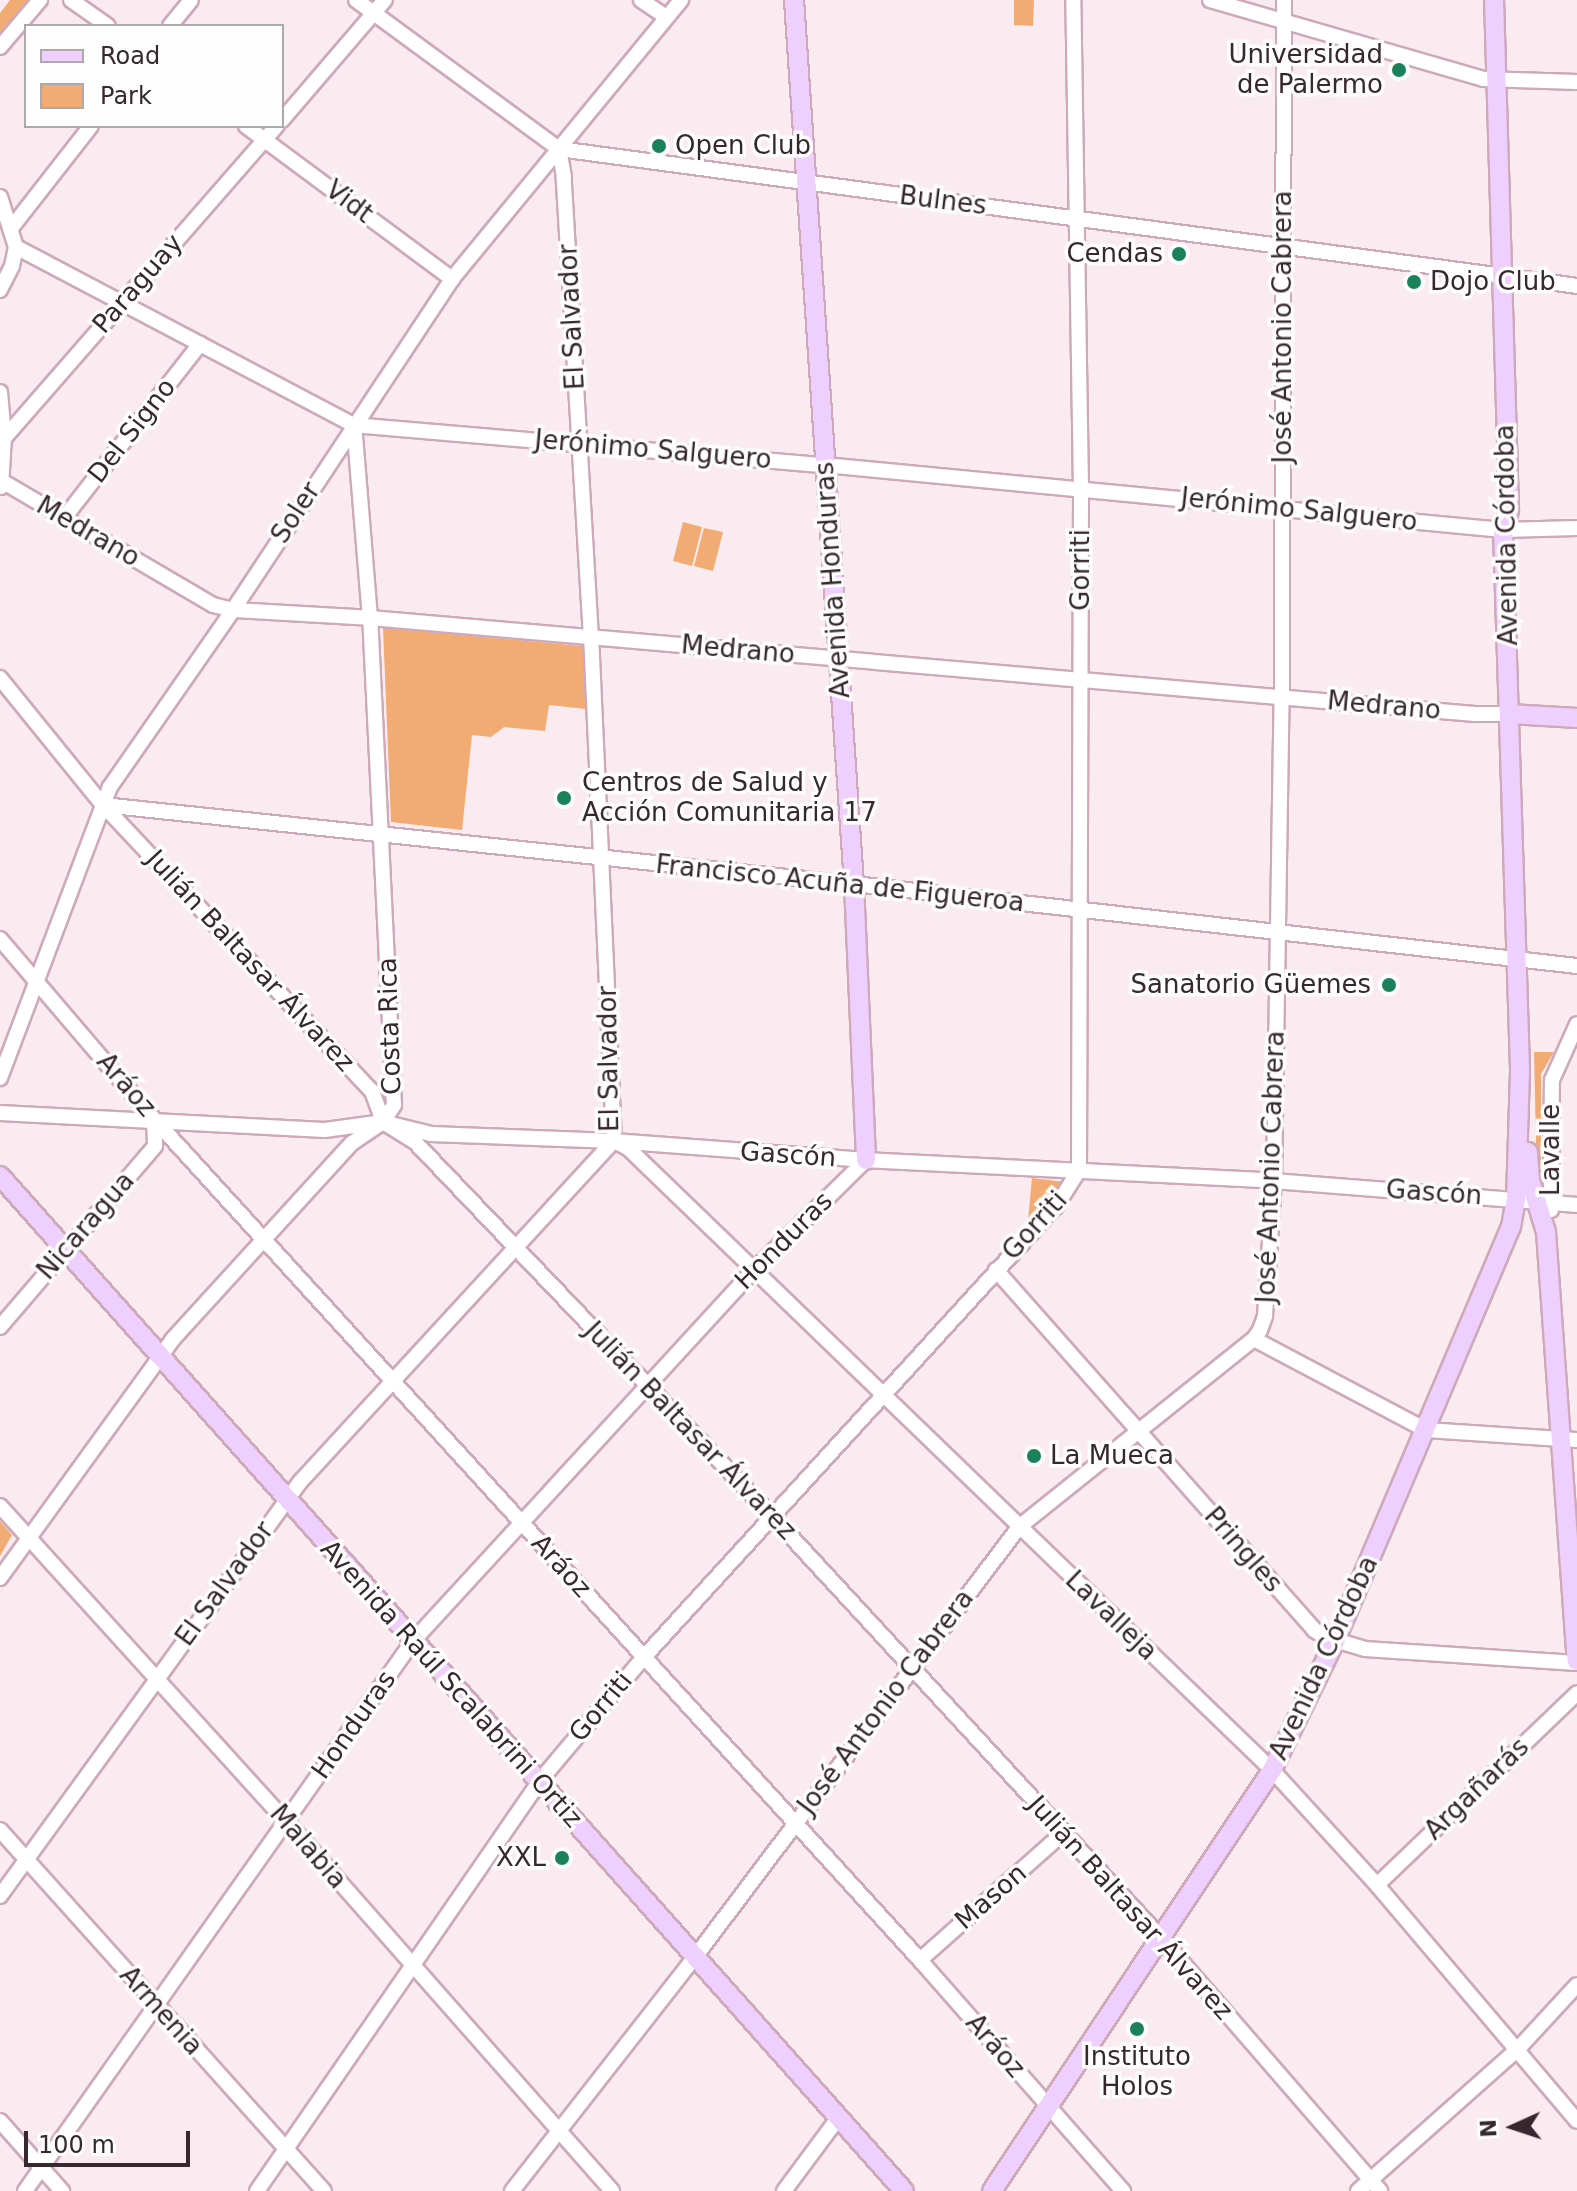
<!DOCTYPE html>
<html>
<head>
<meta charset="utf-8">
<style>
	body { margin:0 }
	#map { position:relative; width:1577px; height:2191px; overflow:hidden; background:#faebf1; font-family:"DejaVu Sans",sans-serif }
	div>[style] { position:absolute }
	.green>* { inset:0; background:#f2ac73 }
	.roads { filter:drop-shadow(2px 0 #cda9b9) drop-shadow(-2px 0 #cda9b9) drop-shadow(0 2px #cda9b9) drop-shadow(0 -2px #cda9b9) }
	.minor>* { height:14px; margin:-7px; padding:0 7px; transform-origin:7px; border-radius:7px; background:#fff }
	.major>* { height:18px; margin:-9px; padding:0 9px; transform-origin:9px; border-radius:9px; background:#efcffd }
	.dots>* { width:22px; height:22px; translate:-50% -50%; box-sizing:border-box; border:4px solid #fdfdfd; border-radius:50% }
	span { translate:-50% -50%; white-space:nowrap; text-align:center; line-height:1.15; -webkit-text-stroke:7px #fdfdfd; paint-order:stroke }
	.poi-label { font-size:26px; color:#36282e }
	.right { translate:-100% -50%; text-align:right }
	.left { translate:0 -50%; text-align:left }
	.street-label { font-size:26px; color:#36282e }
	.legend { position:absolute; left:24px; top:24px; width:260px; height:104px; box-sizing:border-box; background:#fdfdfd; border:2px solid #ada8aa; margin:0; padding:10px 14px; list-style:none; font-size:24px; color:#36282e }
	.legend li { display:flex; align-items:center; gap:16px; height:40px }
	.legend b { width:40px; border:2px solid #ada8aa }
	.north { position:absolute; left:1473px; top:2087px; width:80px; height:80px; -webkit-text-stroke:6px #fdfdfd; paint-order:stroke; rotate:267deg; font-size:22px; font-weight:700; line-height:32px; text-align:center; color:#36282e }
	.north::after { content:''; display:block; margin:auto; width:28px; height:36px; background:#36282e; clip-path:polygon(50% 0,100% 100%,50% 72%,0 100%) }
	.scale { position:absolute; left:24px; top:2131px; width:166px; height:36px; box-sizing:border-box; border:4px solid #36282e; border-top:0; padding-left:10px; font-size:24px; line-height:28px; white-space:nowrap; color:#36282e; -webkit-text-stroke:6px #fdfdfd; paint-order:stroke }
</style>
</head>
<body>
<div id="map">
	<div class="green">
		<i style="clip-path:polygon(10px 0,30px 0,0 36px,0 13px)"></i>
		<i style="clip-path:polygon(1014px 0,1034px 0,1033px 26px,1014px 25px)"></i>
		<i style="clip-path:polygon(683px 522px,702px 527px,692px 566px,673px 561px)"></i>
		<i style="clip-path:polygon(704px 528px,723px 532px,713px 571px,694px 566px)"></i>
		<i style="clip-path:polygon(383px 628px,583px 646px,586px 709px,549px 705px,545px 731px,504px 727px,491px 737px,472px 735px,462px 830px,391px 822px)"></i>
		<i style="clip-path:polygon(1534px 1052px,1554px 1052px,1541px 1074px,1541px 1189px,1537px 1187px)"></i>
		<i style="clip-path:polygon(1032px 1178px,1065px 1182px,1028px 1220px)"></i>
		<i style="clip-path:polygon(0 1521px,12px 1535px,0 1556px)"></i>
	</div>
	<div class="roads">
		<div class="minor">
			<i style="left:71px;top:0;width:45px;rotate:35.1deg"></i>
			<i style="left:356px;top:0;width:252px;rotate:36.3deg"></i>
			<i style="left:559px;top:149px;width:1027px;rotate:7.66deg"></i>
			<i style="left:641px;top:0;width:30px;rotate:34deg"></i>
			<i style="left:1210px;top:0;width:284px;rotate:16.1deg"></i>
			<i style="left:1483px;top:79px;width:94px;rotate:1.8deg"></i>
			<i style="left:170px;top:26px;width:33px;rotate:-51deg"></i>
			<i style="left:0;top:47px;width:62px;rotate:-49.6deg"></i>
			<i style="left:282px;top:120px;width:158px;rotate:-49.4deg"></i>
			<i style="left:246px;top:126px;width:257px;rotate:36.6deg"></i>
			<i style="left:0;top:197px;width:52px;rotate:72.3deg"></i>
			<i style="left:16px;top:247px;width:19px;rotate:102deg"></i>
			<i style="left:12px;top:266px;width:27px;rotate:117deg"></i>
			<i style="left:12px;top:227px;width:128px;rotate:-52deg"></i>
			<i style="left:16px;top:247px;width:382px;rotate:27.8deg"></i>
			<i style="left:354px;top:425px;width:473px;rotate:4.9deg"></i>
			<i style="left:825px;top:465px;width:681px;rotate:5.48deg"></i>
			<i style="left:1503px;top:530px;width:74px;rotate:-1.5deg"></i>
			<i style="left:0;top:392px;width:45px;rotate:84.9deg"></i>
			<i style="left:4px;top:437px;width:50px;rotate:93.4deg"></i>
			<i style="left:0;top:443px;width:421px;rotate:-48.9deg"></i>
			<i style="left:0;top:480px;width:247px;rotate:30.4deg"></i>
			<i style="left:213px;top:605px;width:21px;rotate:14deg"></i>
			<i style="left:233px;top:610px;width:137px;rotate:3.3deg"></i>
			<i style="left:370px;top:618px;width:1109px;rotate:4.97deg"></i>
			<i style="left:1475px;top:714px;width:35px"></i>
			<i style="left:64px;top:518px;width:221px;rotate:-52deg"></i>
			<i style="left:0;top:678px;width:164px;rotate:51deg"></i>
			<i style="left:103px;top:805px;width:393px;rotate:46.8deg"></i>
			<i style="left:372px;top:1091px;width:33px;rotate:70deg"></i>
			<i style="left:383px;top:1122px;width:39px;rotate:32deg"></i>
			<i style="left:416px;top:1143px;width:516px;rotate:46.34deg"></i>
			<i style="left:772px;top:1516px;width:575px;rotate:47.32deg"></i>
			<i style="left:1162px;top:1939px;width:333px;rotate:49.1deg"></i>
			<i style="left:103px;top:805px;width:755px;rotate:6.01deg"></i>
			<i style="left:854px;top:884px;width:728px;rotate:6.47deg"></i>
			<i style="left:0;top:939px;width:237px;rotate:49.5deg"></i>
			<i style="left:154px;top:1119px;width:1138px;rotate:47.67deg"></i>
			<i style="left:920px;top:1960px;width:308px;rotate:48.7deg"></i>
			<i style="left:0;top:1078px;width:311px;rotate:-69.3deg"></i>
			<i style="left:110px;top:787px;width:216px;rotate:-55.2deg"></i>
			<i style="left:233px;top:610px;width:397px;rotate:-56.5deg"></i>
			<i style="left:452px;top:279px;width:361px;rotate:-50.6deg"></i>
			<i style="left:0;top:1113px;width:325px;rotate:3deg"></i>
			<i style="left:325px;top:1130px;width:59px;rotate:-7.9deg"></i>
			<i style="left:383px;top:1122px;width:49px;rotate:14deg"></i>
			<i style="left:431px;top:1134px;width:183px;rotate:2.2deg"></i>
			<i style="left:614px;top:1141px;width:253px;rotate:4.3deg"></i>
			<i style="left:866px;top:1160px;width:409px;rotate:2.9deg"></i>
			<i style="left:1274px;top:1181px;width:304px;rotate:4.5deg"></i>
			<i style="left:618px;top:1143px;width:11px;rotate:27deg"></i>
			<i style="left:628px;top:1148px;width:895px;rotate:44deg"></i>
			<i style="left:1272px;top:1770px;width:156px;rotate:47.6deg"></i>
			<i style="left:1377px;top:1885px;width:309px;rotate:49.7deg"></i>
			<i style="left:1551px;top:1210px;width:130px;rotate:-89.6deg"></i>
			<i style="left:1552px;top:1080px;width:61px;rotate:-65.9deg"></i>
			<i style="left:996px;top:1270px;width:480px;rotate:48.5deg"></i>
			<i style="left:1314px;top:1630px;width:13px;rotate:32deg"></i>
			<i style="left:1325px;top:1637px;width:42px;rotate:16.7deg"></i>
			<i style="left:1365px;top:1649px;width:212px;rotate:3.8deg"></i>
			<i style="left:0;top:1327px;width:238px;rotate:-49.4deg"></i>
			<i style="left:155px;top:1146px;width:26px;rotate:-92deg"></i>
			<i style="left:1254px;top:1339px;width:195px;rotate:27.9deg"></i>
			<i style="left:1426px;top:1430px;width:151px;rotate:3.8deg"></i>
			<i style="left:0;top:1506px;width:425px;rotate:47.8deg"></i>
			<i style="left:286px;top:1821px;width:493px;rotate:48.6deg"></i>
			<i style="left:0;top:1578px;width:294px;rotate:-54.1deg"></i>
			<i style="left:172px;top:1340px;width:267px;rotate:-47.6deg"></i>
			<i style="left:352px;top:1143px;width:37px;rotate:-34deg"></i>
			<i style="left:383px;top:1122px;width:20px;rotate:-57deg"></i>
			<i style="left:394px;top:1105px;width:488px;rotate:-92.8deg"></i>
			<i style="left:370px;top:618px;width:194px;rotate:-94.7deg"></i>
			<i style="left:0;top:1830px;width:485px;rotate:48.1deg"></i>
			<i style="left:1377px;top:1885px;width:277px;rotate:-43.8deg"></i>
			<i style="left:0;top:1896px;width:511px;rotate:-54.07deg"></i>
			<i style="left:300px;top:1482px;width:464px;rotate:-47.4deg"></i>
			<i style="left:614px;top:1141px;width:486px;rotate:-92.6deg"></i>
			<i style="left:592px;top:655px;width:479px;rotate:-93.4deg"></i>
			<i style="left:564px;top:177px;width:28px;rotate:-100deg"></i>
			<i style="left:920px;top:1960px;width:191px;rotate:-41.6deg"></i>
			<i style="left:0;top:2121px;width:94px;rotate:48.5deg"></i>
			<i style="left:25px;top:2191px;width:673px;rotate:-54.8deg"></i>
			<i style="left:413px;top:1641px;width:502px;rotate:-47.42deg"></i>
			<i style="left:753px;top:1271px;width:158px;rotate:-44.5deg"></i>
			<i style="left:257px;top:2191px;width:497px;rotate:-55.4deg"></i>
			<i style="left:539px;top:1782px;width:163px;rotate:-50deg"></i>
			<i style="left:644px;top:1657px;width:612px;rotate:-47.58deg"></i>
			<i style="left:1057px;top:1205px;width:41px;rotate:-57.8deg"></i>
			<i style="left:1079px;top:1170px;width:681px;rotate:-89.83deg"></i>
			<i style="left:1081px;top:489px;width:489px;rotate:-90.9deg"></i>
			<i style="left:512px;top:2191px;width:297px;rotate:-52deg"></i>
			<i style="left:695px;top:1957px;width:538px;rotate:-53deg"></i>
			<i style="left:1019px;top:1527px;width:301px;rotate:-38.7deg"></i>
			<i style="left:1254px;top:1339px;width:11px;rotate:-56deg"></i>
			<i style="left:1260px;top:1330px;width:15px;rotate:-70deg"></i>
			<i style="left:1265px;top:1316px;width:135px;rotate:-86.2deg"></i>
			<i style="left:1274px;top:1181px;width:484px;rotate:-89.1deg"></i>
			<i style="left:1282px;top:697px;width:697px;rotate:-89.84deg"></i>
			<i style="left:784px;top:2191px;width:92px;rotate:-53.4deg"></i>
			<i style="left:1358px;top:2191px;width:213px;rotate:-41.6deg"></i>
			<i style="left:1517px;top:2050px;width:88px;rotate:-47.3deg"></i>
		</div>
		<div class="major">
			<i style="left:794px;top:0;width:886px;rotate:86.12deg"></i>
			<i style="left:854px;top:884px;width:276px;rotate:87.5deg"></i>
			<i style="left:1510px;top:714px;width:67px;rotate:3.4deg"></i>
			<i style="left:1528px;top:1152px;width:28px;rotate:86deg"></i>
			<i style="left:1530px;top:1180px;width:54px;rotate:72.9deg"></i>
			<i style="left:1546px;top:1232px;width:430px;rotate:85.9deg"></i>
			<i style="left:0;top:1176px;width:1359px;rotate:48.31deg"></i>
			<i style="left:992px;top:2191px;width:506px;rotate:-56.37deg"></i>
			<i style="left:1272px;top:1770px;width:144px;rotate:-64deg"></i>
			<i style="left:1335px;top:1641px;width:450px;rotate:-67deg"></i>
			<i style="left:1511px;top:1227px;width:28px;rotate:-80deg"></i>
			<i style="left:1516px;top:1199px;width:130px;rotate:-88.2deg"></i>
			<i style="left:1520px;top:1069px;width:539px;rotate:-91.81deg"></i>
			<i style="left:1503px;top:530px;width:21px;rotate:-73deg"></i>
			<i style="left:1509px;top:510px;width:510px;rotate:-91.68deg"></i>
		</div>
	</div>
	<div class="dots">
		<i style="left:1399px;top:70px;background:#1a815b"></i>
		<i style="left:659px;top:146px;background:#1a815b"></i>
		<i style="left:1179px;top:254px;background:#1a815b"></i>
		<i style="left:1414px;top:282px;background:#1a815b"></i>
		<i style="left:564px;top:798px;background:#1a815b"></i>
		<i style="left:1389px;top:985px;background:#1a815b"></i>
		<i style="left:1034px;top:1456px;background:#1a815b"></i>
		<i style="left:562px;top:1858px;background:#1a815b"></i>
		<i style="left:1137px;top:2029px;background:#1a815b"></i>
	</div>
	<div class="poi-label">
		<span class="right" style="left:1383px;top:70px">Universidad<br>de Palermo</span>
		<span class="left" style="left:675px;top:146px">Open Club</span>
		<span class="right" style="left:1163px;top:254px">Cendas</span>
		<span class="left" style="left:1430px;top:282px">Dojo Club</span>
		<span class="left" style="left:582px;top:798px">Centros de Salud y<br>Acción Comunitaria 17</span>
		<span class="right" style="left:1371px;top:985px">Sanatorio Güemes</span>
		<span class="left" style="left:1050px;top:1456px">La Mueca</span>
		<span class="right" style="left:546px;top:1858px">XXL</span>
		<span style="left:1137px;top:2072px">Instituto<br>Holos</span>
	</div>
	<div class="street-label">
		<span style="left:943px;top:201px;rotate:7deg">Bulnes</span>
		<span style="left:349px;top:202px;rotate:37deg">Vidt</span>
		<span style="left:138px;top:284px;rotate:-49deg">Paraguay</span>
		<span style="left:572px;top:317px;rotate:-93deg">El Salvador</span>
		<span style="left:1283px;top:327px;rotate:-90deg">José Antonio Cabrera</span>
		<span style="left:132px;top:431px;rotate:-52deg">Del Signo</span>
		<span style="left:653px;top:450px;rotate:5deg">Jerónimo Salguero</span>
		<span style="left:1299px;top:510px;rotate:6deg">Jerónimo Salguero</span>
		<span style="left:296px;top:513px;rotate:-57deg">Soler</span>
		<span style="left:88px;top:532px;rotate:30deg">Medrano</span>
		<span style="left:1507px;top:535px;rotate:-91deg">Avenida Córdoba</span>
		<span style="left:1081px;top:570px;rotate:-90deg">Gorriti</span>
		<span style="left:833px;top:580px;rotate:-94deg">Avenida Honduras</span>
		<span style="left:738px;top:650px;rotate:5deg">Medrano</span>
		<span style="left:1384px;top:706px;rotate:5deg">Medrano</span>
		<span style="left:840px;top:884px;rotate:6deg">Francisco Acuña de Figueroa</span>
		<span style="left:250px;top:961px;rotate:47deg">Julián Baltasar Álvarez</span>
		<span style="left:390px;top:1026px;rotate:-92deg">Costa Rica</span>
		<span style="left:609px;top:1059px;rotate:-91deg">El Salvador</span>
		<span style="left:126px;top:1085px;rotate:49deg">Aráoz</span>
		<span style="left:1551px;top:1150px;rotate:-90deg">Lavalle</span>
		<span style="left:788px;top:1155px;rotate:4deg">Gascón</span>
		<span style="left:1271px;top:1167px;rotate:-88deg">José Antonio Cabrera</span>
		<span style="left:1434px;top:1193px;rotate:4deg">Gascón</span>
		<span style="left:86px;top:1226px;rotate:-49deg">Nicaragua</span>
		<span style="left:1035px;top:1226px;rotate:-48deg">Gorriti</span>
		<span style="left:784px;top:1241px;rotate:-45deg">Honduras</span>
		<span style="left:690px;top:1431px;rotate:46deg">Julián Baltasar Álvarez</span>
		<span style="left:1243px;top:1550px;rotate:49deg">Pringles</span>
		<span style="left:561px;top:1566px;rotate:48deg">Aráoz</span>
		<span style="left:225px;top:1584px;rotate:-54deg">El Salvador</span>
		<span style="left:1111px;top:1616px;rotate:44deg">Lavalleja</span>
		<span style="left:1324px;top:1658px;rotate:-65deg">Avenida Córdoba</span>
		<span style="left:451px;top:1684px;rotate:48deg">Avenida Raúl Scalabrini Ortiz</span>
		<span style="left:886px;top:1702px;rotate:-53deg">José Antonio Cabrera</span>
		<span style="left:601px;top:1707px;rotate:-50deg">Gorriti</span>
		<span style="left:354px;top:1725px;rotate:-55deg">Honduras</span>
		<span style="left:1477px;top:1789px;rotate:-44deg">Argañarás</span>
		<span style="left:308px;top:1847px;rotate:49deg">Malabia</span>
		<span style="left:991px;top:1897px;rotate:-41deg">Mason</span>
		<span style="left:1130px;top:1908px;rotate:48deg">Julián Baltasar Álvarez</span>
		<span style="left:161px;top:2011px;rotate:48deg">Armenia</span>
		<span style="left:995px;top:2046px;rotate:49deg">Aráoz</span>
	</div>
	<ul class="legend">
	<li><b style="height:10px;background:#efcffd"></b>Road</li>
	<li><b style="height:22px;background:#f2ac73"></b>Park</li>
	</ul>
	<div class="north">N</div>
	<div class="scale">100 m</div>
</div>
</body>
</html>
